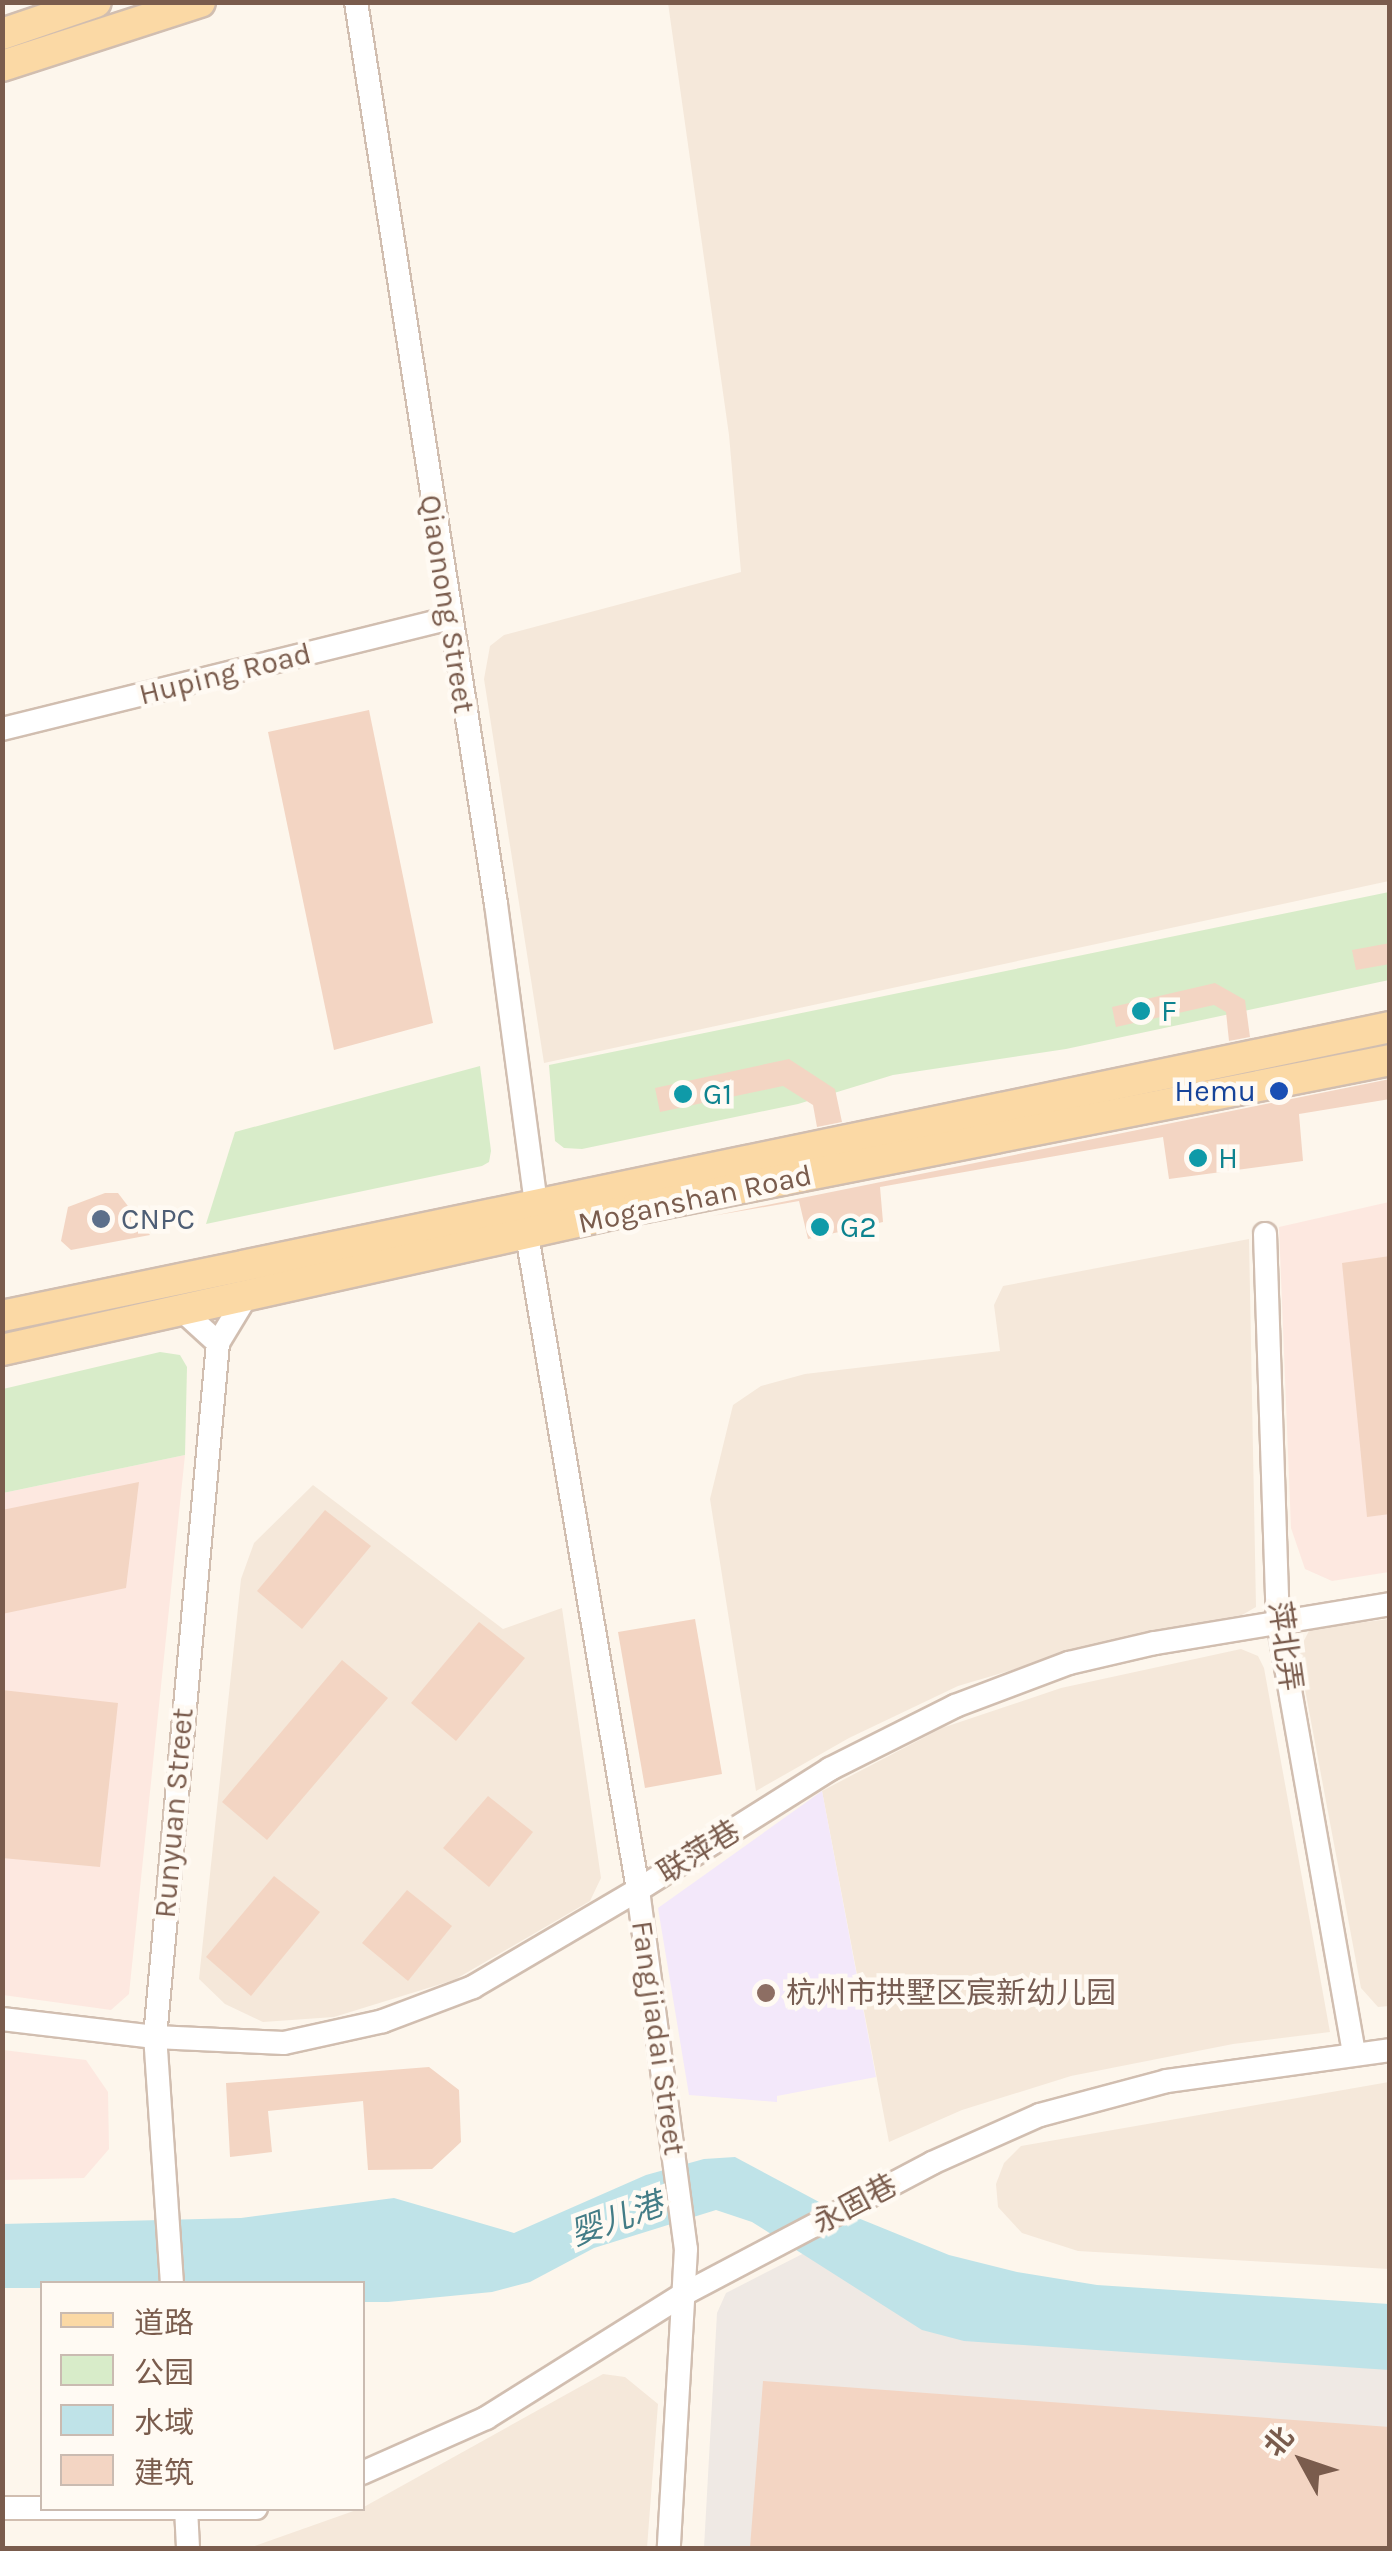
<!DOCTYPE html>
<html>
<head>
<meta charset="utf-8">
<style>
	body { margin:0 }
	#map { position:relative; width:1392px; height:2551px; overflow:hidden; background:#fdf6ec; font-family:Karla,"Noto Sans SC",sans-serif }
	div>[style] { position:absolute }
	.residential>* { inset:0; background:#f5e8da }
	.commercial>* { inset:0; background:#fde8e0 }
	.industrial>* { inset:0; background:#efe9e4 }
	.education>* { inset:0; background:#f3e8fa }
	.green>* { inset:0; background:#d8ecc9 }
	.water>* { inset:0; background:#bfe3e8 }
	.building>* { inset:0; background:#f3d5c3 }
	.roads { filter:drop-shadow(2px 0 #d1beb0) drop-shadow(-2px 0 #d1beb0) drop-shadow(0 2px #d1beb0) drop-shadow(0 -2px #d1beb0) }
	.minor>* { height:22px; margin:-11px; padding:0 11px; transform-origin:11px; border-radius:11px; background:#fff }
	.major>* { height:30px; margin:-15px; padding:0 15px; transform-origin:15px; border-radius:15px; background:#fbd9a5 }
	.dots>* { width:28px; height:28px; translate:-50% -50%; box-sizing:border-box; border:5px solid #fffaf3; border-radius:50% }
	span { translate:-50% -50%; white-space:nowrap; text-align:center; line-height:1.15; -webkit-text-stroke:9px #fffaf3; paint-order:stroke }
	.street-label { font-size:30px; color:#7a5c4d }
	.culture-label { font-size:30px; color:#0d838f }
	.left { translate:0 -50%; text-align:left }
	.transit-label { font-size:30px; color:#164399 }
	.right { translate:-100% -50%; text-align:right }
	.service-label { font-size:30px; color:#4e5e75 }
	.education-label { font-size:30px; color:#785e54 }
	.water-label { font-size:32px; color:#437c86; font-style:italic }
	.frame { position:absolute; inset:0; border:5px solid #7a5c4d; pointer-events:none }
	.legend { position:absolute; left:40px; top:2281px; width:325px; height:230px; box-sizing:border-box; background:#fffaf3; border:2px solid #cabbb1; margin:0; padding:12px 18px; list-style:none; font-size:30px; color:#7a5c4d }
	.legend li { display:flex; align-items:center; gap:20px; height:50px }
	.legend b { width:50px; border:2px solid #cabbb1 }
	.north { position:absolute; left:1252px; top:2411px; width:100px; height:100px; -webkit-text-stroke:8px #fffaf3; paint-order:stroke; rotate:310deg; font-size:28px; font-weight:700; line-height:40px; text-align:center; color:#7a5c4d }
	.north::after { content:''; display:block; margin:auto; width:35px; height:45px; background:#7a5c4d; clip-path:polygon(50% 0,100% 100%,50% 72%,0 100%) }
</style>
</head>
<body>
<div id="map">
	<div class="residential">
		<i style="clip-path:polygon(668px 3px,1389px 3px,1389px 881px,544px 1063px,484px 679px,490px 646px,504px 635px,741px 572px,729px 435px)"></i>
		<i style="clip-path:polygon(1249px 1239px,1256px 1607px,1242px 1615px,1126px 1636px,958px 1686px,849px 1738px,756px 1791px,710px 1499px,733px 1405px,761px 1386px,805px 1374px,1000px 1351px,994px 1305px,1003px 1286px)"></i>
		<i style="clip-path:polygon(313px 1485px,503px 1629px,562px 1608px,601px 1878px,590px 1901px,454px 1980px,334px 2017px,263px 2022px,225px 2004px,199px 1979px,241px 1579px,254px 1543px)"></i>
		<i style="clip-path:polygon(1389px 1619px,1389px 2006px,1378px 2007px,1361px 1988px,1298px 1652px,1310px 1629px)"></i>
		<i style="clip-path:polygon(1241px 1649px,1258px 1656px,1264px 1668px,1330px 2032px,1233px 2044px,1071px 2076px,962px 2110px,889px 2142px,822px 1791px,942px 1728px,1061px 1688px)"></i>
		<i style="clip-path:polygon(1389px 2082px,1389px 2269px,1078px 2251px,1022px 2233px,998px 2207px,996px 2184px,1004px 2163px,1021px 2146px)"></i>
		<i style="clip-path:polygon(603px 2374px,625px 2377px,658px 2404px,647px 2548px,249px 2548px,362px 2508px)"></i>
	</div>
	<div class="commercial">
		<i style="clip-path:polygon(1389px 1202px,1389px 1572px,1332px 1581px,1305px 1569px,1291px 1528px,1279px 1227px)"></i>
		<i style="clip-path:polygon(185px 1455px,129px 1994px,111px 2010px,3px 1995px,3px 1493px)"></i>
		<i style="clip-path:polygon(3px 2050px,86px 2060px,108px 2092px,109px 2149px,84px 2178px,3px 2180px)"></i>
	</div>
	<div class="industrial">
		<i style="clip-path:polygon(820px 2245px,1389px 2361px,1389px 2548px,704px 2548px,717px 2313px,726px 2293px)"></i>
	</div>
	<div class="education">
		<i style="clip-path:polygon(822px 1791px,876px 2077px,777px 2096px,777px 2102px,689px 2095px,658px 1908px)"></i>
	</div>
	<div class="green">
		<i style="clip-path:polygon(1389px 892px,1389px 980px,1066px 1049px,893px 1075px,798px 1104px,582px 1149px,564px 1148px,555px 1141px,549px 1065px)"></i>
		<i style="clip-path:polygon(480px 1066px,491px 1151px,489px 1162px,482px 1166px,206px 1224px,235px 1132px)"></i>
		<i style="clip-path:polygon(160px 1352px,180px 1355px,187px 1367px,185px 1455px,3px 1493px,3px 1389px)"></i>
	</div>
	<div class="water">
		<i style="clip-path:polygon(735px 2157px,821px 2203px,949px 2255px,1017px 2272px,1097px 2285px,1389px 2304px,1389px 2370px,964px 2341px,922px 2330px,752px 2222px,716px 2210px,594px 2248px,530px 2282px,492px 2292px,388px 2302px,363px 2302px,362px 2284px,42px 2284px,42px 2288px,3px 2288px,2px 2224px,241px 2218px,394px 2198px,514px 2233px,646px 2175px,704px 2159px)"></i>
	</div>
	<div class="building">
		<i style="clip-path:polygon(369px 710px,433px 1023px,334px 1050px,268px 732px)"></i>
		<i style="clip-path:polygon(1390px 943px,1390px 964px,1356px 970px,1352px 950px)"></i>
		<i style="clip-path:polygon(1215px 983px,1245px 1000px,1250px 1037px,1229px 1041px,1226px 1012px,1214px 1005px,1116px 1027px,1112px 1007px)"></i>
		<i style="clip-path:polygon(789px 1059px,835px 1089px,842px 1122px,817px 1127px,813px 1105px,783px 1086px,660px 1112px,655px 1088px)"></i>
		<i style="clip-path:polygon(1390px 1079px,1390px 1099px,1299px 1114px,1303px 1161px,1169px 1179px,1163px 1137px,880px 1187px,883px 1222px,808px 1239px,799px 1201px,712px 1216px)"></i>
		<i style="clip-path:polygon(105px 1193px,118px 1193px,150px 1235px,71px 1250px,61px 1241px,68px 1207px)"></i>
		<i style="clip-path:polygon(1390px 1256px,1390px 1514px,1367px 1517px,1342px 1263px)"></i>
		<i style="clip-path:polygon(139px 1482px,126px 1588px,2px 1614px,2px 1510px)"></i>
		<i style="clip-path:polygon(325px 1510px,371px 1546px,302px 1629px,257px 1591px)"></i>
		<i style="clip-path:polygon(695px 1619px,722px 1774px,645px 1788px,618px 1632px)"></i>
		<i style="clip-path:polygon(479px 1622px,525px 1658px,456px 1741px,411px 1703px)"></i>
		<i style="clip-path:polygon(342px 1660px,388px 1698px,267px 1840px,222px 1802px)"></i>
		<i style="clip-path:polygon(2px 1690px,118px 1703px,100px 1867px,2px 1858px)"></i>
		<i style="clip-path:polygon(488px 1796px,533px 1832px,489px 1887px,443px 1848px)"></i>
		<i style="clip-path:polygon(274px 1876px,320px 1912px,251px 1996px,206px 1957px)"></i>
		<i style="clip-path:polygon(407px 1890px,452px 1926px,408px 1981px,362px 1943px)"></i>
		<i style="clip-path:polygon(429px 2067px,459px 2090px,461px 2142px,432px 2169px,368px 2170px,363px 2101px,268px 2111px,272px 2152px,230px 2157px,226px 2083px)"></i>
		<i style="clip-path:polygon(763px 2381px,1390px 2427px,1390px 2548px,750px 2548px)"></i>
	</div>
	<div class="roads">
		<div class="minor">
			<i style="left:356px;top:2px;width:913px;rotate:81.18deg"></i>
			<i style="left:496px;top:904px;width:304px;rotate:82.4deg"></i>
			<i style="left:2px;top:729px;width:459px;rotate:-13.9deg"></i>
			<i style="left:1265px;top:1234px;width:388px;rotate:88.1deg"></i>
			<i style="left:1278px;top:1622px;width:439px;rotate:80deg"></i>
			<i style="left:527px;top:1235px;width:664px;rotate:80.38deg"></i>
			<i style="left:638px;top:1890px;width:362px;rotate:82.4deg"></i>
			<i style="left:686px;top:2249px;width:299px;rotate:93.3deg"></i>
			<i style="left:184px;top:1312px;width:46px;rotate:42.4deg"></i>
			<i style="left:2px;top:2019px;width:154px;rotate:6.7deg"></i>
			<i style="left:155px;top:2037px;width:129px;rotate:2.7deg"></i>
			<i style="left:284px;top:2043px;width:101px;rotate:-12.5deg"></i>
			<i style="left:383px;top:2021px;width:96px;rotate:-20.7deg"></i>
			<i style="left:473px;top:1987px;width:191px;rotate:-30.5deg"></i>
			<i style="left:638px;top:1890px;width:227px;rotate:-32.2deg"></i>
			<i style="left:830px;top:1769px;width:140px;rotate:-26.7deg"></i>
			<i style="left:955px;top:1706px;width:122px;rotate:-20.7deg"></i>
			<i style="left:1069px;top:1663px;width:88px;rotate:-13.1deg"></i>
			<i style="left:1155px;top:1643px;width:238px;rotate:-9.4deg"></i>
			<i style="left:172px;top:2284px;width:248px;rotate:-93.9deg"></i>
			<i style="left:155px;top:2037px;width:697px;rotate:-84.81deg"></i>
			<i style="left:218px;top:1343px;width:50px;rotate:-58.8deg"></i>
			<i style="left:362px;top:2473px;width:136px;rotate:-23.9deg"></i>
			<i style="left:486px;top:2418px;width:234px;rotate:-32.1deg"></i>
			<i style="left:684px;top:2294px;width:280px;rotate:-27.8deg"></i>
			<i style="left:932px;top:2163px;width:118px;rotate:-24deg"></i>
			<i style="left:1040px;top:2115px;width:131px;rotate:-15deg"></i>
			<i style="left:1167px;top:2081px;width:225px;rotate:-7.9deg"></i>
			<i style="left:2px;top:2508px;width:254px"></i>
			<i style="left:186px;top:2508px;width:40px;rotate:87.1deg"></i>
		</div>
		<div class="major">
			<i style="left:2px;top:34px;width:99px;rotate:-18.8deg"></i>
			<i style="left:2px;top:66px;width:208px;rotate:-17.9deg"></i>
			<i style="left:2px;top:1316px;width:1418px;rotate:-11.76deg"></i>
			<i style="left:2px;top:1350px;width:649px;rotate:-12.56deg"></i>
			<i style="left:635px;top:1209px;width:770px;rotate:-11.16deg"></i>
		</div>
	</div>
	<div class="dots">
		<i style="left:1141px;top:1011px;background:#0f9aa8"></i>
		<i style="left:1279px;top:1091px;background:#1a4fb4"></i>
		<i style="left:683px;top:1094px;background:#0f9aa8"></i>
		<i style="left:1198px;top:1158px;background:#0f9aa8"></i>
		<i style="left:101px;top:1219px;background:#5c6f8a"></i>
		<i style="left:820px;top:1227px;background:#0f9aa8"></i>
		<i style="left:766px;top:1993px;background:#8d6e63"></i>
	</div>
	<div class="street-label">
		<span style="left:447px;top:604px;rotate:81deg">Qiaonong Street</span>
		<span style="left:225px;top:674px;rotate:-14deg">Huping Road</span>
		<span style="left:695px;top:1199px;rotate:-12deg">Moganshan Road</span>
		<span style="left:1285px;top:1646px;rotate:82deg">萍北弄</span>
		<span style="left:174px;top:1813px;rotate:-85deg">Runyuan Street</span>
		<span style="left:699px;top:1852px;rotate:-32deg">联萍巷</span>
		<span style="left:658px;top:2038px;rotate:82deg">Fangjiadai Street</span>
		<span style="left:855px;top:2204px;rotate:-28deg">永固巷</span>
	</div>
	<div class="culture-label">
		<span class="left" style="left:1161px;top:1011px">F</span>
		<span class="left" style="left:703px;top:1094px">G1</span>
		<span class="left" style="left:1218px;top:1158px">H</span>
		<span class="left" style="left:840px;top:1227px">G2</span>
	</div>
	<div class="transit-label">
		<span class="right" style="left:1256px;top:1091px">Hemu</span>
	</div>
	<div class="service-label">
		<span class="left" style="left:121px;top:1219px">CNPC</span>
	</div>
	<div class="education-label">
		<span class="left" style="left:786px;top:1993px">杭州市拱墅区宸新幼儿园</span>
	</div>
	<div class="water-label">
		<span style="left:617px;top:2220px;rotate:-20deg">婴儿港</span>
	</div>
	<div class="frame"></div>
	<ul class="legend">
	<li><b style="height:12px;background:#fbd9a5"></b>道路</li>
	<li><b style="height:28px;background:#d8ecc9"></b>公园</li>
	<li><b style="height:28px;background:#bfe3e8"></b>水域</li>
	<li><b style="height:28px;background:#f3d5c3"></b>建筑</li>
	</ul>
	<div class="north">北</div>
</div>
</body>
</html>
